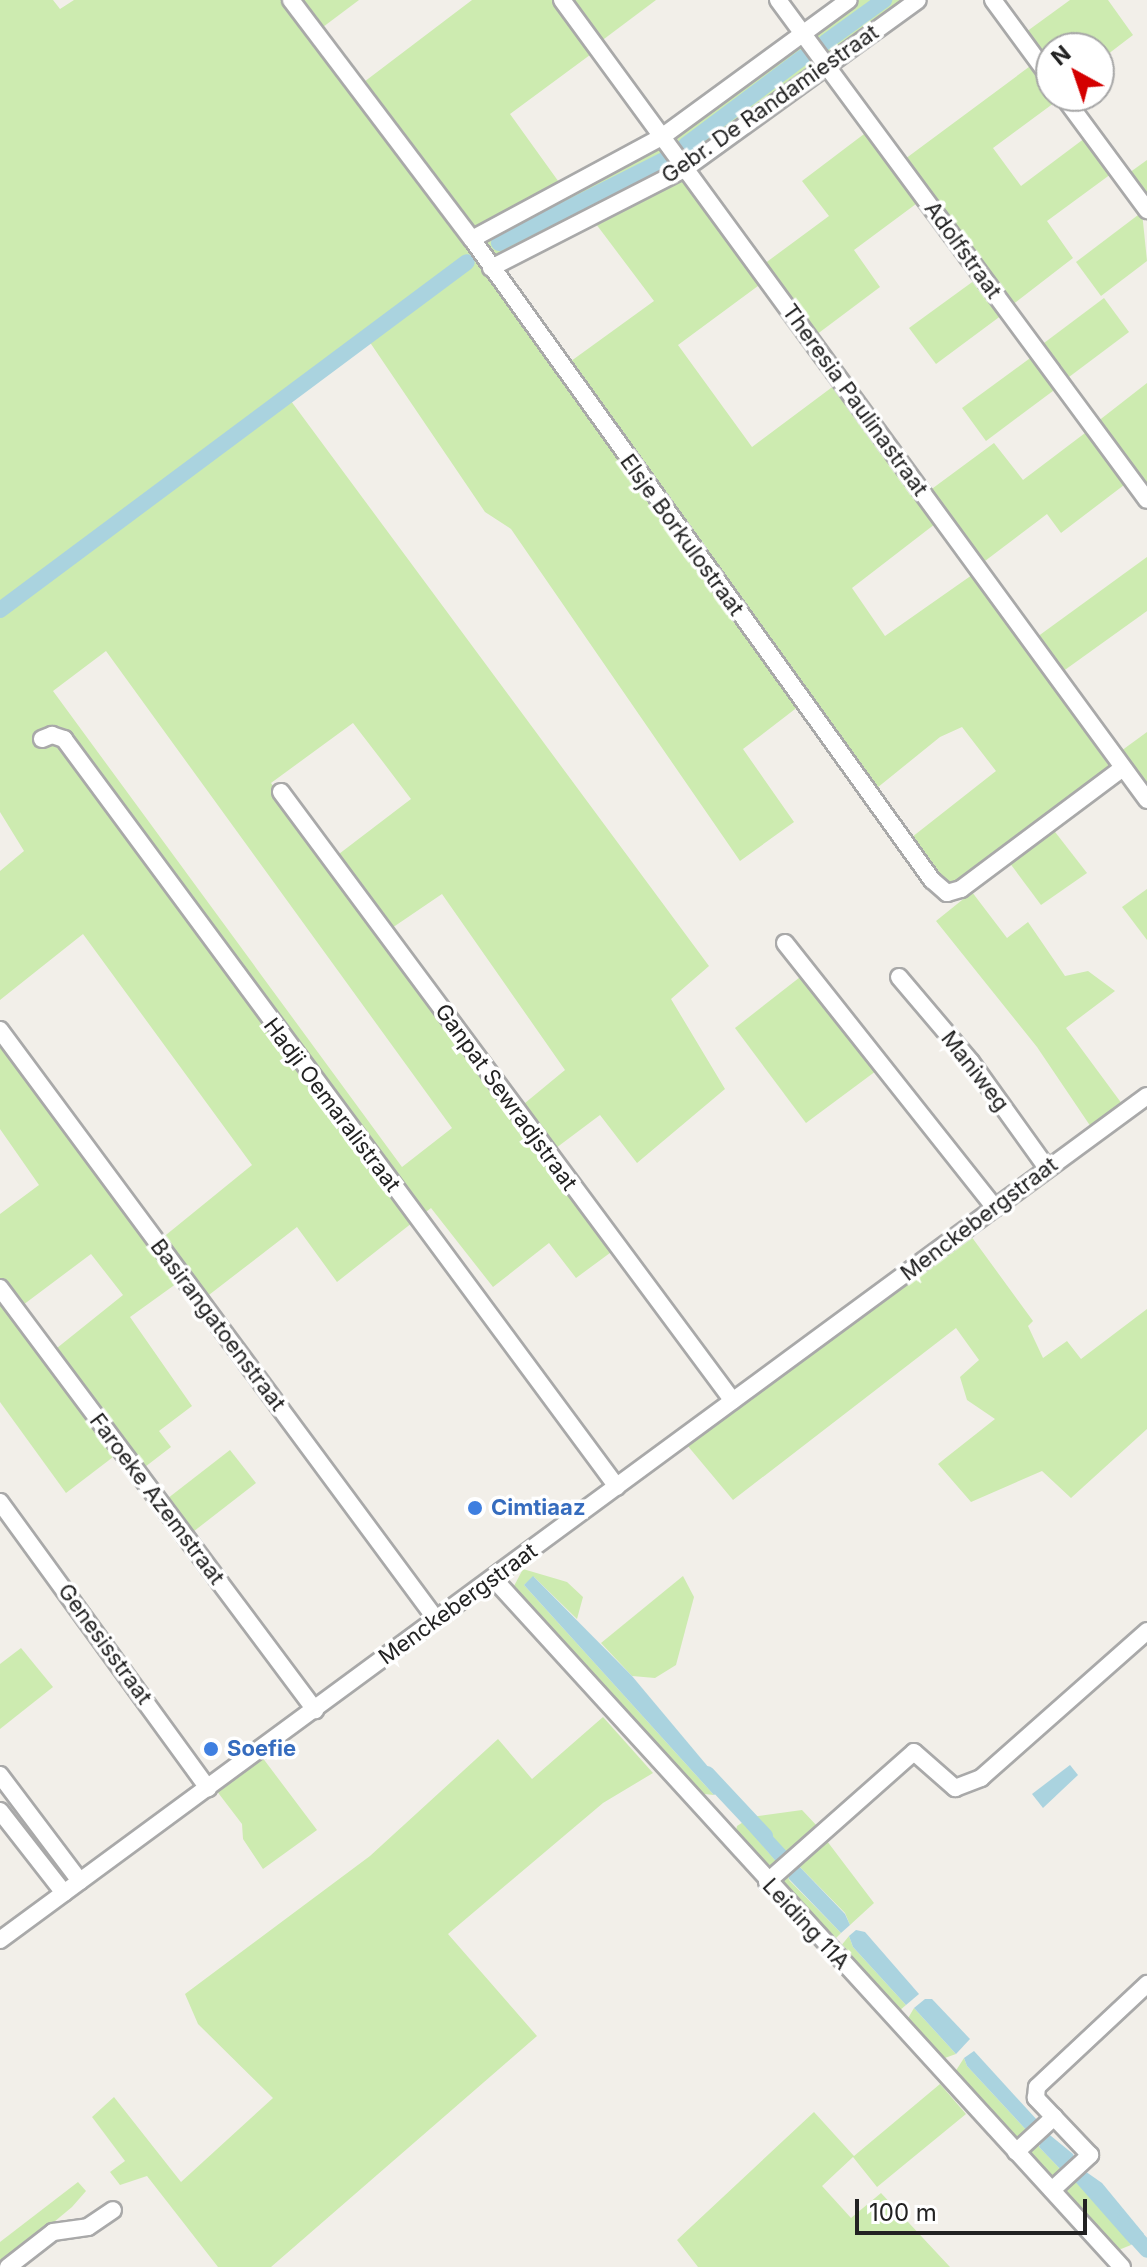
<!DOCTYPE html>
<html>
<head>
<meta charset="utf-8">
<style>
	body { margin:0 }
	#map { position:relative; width:1147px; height:2267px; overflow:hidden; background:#f2efe9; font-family:Inter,sans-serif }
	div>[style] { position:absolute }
	.grass>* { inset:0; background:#cdebb0 }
	.water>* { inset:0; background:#aad3df }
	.canal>* { height:16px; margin:-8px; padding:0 8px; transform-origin:8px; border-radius:8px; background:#aad3df }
	.roads { filter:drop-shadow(2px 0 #a9a9a9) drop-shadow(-2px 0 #a9a9a9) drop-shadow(0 2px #a9a9a9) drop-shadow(0 -2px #a9a9a9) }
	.minor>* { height:16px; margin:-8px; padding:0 8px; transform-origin:8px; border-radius:8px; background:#fff }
	.dots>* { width:22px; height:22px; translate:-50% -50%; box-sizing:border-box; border:4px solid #fff; border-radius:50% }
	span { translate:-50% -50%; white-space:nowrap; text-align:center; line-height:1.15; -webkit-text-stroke:7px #fff; paint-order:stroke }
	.street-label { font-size:22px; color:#222 }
	.shop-label { font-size:22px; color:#366cbe; font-weight:700 }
	.left { translate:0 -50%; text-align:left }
	.north { position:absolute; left:1035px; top:32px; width:80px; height:80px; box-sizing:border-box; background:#fff; border:2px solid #a7a7a7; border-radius:50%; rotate:320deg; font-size:22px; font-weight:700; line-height:32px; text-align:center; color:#222 }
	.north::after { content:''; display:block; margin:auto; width:28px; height:36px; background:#d40000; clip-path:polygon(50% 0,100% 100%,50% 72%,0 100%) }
	.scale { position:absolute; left:855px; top:2199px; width:232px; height:36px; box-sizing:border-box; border:4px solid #222; border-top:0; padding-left:10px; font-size:24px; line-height:28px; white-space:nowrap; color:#222; -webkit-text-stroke:6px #fff; paint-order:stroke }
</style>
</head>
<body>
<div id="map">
	<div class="grass">
		<i style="clip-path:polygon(evenodd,0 0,53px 0,60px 9px,74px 0,286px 0,470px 243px,799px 706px,743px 749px,794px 822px,740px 861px,511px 529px,485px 512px,367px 338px,288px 397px,709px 966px,671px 999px,725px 1089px,637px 1163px,600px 1115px,552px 1151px,519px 1108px,565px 1070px,442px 894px,389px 930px,335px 857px,411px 799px,383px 762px,353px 723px,271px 783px,436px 1014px,614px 1250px,576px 1278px,549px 1243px,493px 1287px,431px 1208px,337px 1282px,297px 1227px,205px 1298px,161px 1239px,252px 1165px,83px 934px,0 1000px,0 871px,24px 851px,0 812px,0 0,106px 651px,452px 1128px,402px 1167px,53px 691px,106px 651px)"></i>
		<i style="clip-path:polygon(296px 0,359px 0,319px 30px)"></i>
		<i style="clip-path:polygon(472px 0,554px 0,594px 52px,510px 114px,561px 185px,473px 232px,360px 85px)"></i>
		<i style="clip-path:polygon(570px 0,656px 0,600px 42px)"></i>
		<i style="clip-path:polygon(858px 0,908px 0,827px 53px,816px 39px,818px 30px)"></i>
		<i style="clip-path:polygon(1070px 0,1108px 0,1133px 35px,1099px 61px,1099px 48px,1051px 48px,1051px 67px,1026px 32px)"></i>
		<i style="clip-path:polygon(802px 44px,816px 62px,814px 70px,690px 154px,683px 153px,676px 136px)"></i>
		<i style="clip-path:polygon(1033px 64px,1058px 100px,993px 148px,1021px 186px,1085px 138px,1111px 174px,1047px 221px,1073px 258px,1012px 305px,905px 159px)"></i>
		<i style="clip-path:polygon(868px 131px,920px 201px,854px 250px,880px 287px,816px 335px,764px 264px,829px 216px,802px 181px)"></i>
		<i style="clip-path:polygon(665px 146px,677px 167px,491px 262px,480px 243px)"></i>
		<i style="clip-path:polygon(1147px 160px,1147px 197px,1129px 173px)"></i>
		<i style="clip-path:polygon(685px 177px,762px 283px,678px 345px,752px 447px,835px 385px,935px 524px,852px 588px,885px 636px,972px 575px,1112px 770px,975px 876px,946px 887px,907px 841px,996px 771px,962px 727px,940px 737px,872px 792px,567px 364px,654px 301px,596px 224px)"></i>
		<i style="clip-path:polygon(1142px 212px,1147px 261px,1101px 296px,1076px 262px)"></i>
		<i style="clip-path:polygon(975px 280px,1002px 315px,936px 364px,909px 328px)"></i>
		<i style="clip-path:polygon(1104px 298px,1129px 332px,1065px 380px,1040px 346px)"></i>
		<i style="clip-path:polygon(1033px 356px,1057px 388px,986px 441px,962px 408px)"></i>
		<i style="clip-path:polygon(1147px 383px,1147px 490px,1097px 422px)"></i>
		<i style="clip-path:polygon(1089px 430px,1128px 482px,1061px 533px,1047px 514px,981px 564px,929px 491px,994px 443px,1023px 480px)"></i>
		<i style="clip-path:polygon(1147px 557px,1147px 611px,1062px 672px,1037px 637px)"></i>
		<i style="clip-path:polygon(1147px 732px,1147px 787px,1121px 751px)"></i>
		<i style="clip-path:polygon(1052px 828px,1087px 873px,1041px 905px,1009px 862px)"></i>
		<i style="clip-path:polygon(1147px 889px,1147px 940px,1122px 907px)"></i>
		<i style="clip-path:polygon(972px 892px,1007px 938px,1028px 922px,1065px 976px,1088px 971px,1115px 991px,1066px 1028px,1125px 1108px,1093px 1130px,1037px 1047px,936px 921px)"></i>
		<i style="clip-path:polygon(804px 974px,880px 1068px,806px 1123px,735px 1028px)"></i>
		<i style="clip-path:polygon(0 1037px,180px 1281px,130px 1317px,192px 1406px,159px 1431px,171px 1447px,141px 1470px,52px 1352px,123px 1295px,91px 1254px,19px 1308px,0 1282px,0 1214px,39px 1185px,0 1129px)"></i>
		<i style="clip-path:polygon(971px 1236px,1033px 1321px,1028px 1326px,1043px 1358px,1067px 1341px,1081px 1359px,1147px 1309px,1147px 1429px,1071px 1498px,1042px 1471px,971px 1502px,938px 1464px,995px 1419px,967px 1400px,960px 1377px,979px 1360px,956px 1328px,733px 1500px,687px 1445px)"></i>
		<i style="clip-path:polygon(0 1296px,117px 1454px,66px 1493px,0 1402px)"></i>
		<i style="clip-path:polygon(230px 1450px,256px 1483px,189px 1535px,163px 1502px)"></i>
		<i style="clip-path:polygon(523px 1569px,567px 1582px,583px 1597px,577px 1619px,534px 1577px,524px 1585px,714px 1795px,695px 1793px,517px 1596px,514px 1586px)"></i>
		<i style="clip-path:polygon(683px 1576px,694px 1597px,676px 1665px,655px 1678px,632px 1676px,601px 1643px)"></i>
		<i style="clip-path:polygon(21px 1648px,53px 1687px,0 1729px,0 1664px)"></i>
		<i style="clip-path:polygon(603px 1717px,653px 1773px,603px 1803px,448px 1934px,537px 2036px,271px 2267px,218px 2267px,147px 2176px,120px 2185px,110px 2172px,125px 2161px,92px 2117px,114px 2097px,181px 2182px,273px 2098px,198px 2024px,185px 1994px,370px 1856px,498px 1739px,532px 1779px)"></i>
		<i style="clip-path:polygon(262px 1757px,317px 1830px,263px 1869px,243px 1839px,242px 1824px,216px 1790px)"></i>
		<i style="clip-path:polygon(802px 1810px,818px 1827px,791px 1856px,746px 1826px,780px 1866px,770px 1873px,735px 1834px,737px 1826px,751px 1817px)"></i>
		<i style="clip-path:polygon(827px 1841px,874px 1903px,850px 1925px,845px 1913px,796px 1863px)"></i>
		<i style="clip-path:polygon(787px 1870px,789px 1880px,841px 1933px,834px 1940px,781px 1884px)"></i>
		<i style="clip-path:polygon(849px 1936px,853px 1947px,906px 2005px,899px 2011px,840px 1947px)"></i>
		<i style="clip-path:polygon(914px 2008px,956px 2054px,942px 2059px,907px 2020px)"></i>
		<i style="clip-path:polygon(964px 2058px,967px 2066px,1030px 2134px,1020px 2141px,1014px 2138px,955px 2072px)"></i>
		<i style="clip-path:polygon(940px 2084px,966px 2114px,877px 2187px,853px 2157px,822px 2186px,851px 2218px,881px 2193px,950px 2267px,698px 2267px,677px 2240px,814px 2112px,854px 2156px)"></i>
		<i style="clip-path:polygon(1038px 2138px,1039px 2147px,1064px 2173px,1054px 2180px,1032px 2157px,1029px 2151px)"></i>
		<i style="clip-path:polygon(1072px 2178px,1108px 2215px,1131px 2245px,1116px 2251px,1064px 2192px)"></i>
		<i style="clip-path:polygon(78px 2182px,86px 2191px,72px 2207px,0 2267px,0 2242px)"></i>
	</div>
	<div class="water">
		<i style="clip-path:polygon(533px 1576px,632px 1676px,725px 1787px,714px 1795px,524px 1585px)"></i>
		<i style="clip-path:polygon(1070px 1765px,1078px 1775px,1043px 1808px,1032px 1794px)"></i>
		<i style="clip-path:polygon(756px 1818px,791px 1856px,780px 1866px,746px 1827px)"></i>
		<i style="clip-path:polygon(796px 1863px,845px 1914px,850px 1925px,841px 1933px,789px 1879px,787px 1870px)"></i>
		<i style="clip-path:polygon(856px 1930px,865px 1932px,919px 1994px,906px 2005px,853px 1947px,849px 1936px)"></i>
		<i style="clip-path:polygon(925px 1999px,932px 1999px,970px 2039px,956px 2054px,914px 2008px)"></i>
		<i style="clip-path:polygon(974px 2051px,1038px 2121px,1030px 2134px,967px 2066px,964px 2058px)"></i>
		<i style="clip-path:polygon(1045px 2131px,1073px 2154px,1077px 2163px,1064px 2173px,1039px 2147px)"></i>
		<i style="clip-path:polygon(1082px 2169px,1102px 2183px,1144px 2234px,1131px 2245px,1072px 2178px)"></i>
	</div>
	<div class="canal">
		<i style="left:826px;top:42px;width:72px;rotate:-35.9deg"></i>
		<i style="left:686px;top:145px;width:146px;rotate:-36.9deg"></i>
		<i style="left:499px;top:243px;width:187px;rotate:-26.7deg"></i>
		<i style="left:0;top:610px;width:582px;rotate:-36.69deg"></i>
		<i style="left:707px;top:1774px;width:85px;rotate:46.9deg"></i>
		<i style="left:1123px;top:2223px;width:36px;rotate:48deg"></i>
	</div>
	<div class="roads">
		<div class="minor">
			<i style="left:291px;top:0;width:300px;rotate:52.9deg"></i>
			<i style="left:472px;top:239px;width:789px;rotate:54.34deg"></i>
			<i style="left:932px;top:880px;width:20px;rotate:41deg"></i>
			<i style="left:947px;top:893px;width:15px;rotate:-16deg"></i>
			<i style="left:961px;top:889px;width:202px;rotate:-36.8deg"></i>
			<i style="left:562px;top:0;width:991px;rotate:53.82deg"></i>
			<i style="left:778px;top:0;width:621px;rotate:53.57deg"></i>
			<i style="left:993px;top:0;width:98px;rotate:53.7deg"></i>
			<i style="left:1063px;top:96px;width:142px;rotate:53.6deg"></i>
			<i style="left:472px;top:239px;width:217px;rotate:-28.3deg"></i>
			<i style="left:663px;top:136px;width:230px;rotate:-36.2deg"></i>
			<i style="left:491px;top:268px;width:219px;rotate:-27.1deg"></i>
			<i style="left:686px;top:168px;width:286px;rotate:-35.9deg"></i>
			<i style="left:42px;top:739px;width:11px;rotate:-22deg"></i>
			<i style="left:52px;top:735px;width:13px;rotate:18deg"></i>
			<i style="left:64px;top:739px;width:930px;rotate:53.52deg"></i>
			<i style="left:281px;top:792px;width:758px;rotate:53.42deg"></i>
			<i style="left:785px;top:943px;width:338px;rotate:51.6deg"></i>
			<i style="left:899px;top:977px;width:111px;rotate:49.7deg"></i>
			<i style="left:971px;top:1062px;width:130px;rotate:54.4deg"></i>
			<i style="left:0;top:1030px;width:733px;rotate:53.49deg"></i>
			<i style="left:0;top:1288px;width:527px;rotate:53.26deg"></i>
			<i style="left:0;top:1502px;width:354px;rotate:54deg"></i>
			<i style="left:493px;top:1578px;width:933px;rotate:47.61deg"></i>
			<i style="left:0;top:1775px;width:133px;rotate:53deg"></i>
			<i style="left:0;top:1811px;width:104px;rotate:52deg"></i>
			<i style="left:767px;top:1882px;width:196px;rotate:-41.5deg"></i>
			<i style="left:914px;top:1752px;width:55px;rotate:41.3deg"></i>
			<i style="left:955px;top:1788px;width:28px;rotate:-21deg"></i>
			<i style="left:981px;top:1778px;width:222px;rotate:-41.5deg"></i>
			<i style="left:0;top:1940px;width:1424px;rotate:-36.35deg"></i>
			<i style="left:1016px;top:2152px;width:52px;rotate:-42.6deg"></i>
			<i style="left:1052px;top:2190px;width:52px;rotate:-42.6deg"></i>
			<i style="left:1090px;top:2155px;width:79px;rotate:-133.5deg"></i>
			<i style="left:1036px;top:2098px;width:11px;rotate:-85deg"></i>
			<i style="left:1037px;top:2087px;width:151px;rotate:-43.1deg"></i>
			<i style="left:8px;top:2267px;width:57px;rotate:-37.9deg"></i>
			<i style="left:53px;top:2232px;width:35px;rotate:-8deg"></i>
			<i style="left:88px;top:2227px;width:30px;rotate:-34deg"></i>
		</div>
	</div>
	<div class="dots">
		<i style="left:475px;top:1508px;background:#3f7fe0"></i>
		<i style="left:211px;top:1749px;background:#3f7fe0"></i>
	</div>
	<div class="street-label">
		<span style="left:770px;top:104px;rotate:-35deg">Gebr. De Randamiestraat</span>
		<span style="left:963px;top:250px;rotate:54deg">Adolfstraat</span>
		<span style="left:855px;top:400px;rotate:54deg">Theresia Paulinastraat</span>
		<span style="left:682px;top:535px;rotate:54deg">Elsje Borkulostraat</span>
		<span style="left:975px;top:1071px;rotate:52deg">Maniweg</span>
		<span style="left:506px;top:1097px;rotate:54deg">Ganpat Sewradjstraat</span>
		<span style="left:332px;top:1105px;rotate:53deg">Hadji Oemaralistraat</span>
		<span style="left:979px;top:1219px;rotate:-37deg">Menckebergstraat</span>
		<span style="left:218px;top:1325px;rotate:53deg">Basirangatoenstraat</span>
		<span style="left:157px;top:1499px;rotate:53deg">Faroeke Azemstraat</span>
		<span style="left:458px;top:1604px;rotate:-36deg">Menckebergstraat</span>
		<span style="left:105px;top:1644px;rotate:54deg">Genesisstraat</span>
		<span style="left:806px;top:1924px;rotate:47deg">Leiding 11A</span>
	</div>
	<div class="shop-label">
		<span class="left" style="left:491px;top:1508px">Cimtiaaz</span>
		<span class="left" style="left:227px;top:1749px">Soefie</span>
	</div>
	<div class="north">N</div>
	<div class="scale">100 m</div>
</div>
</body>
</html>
